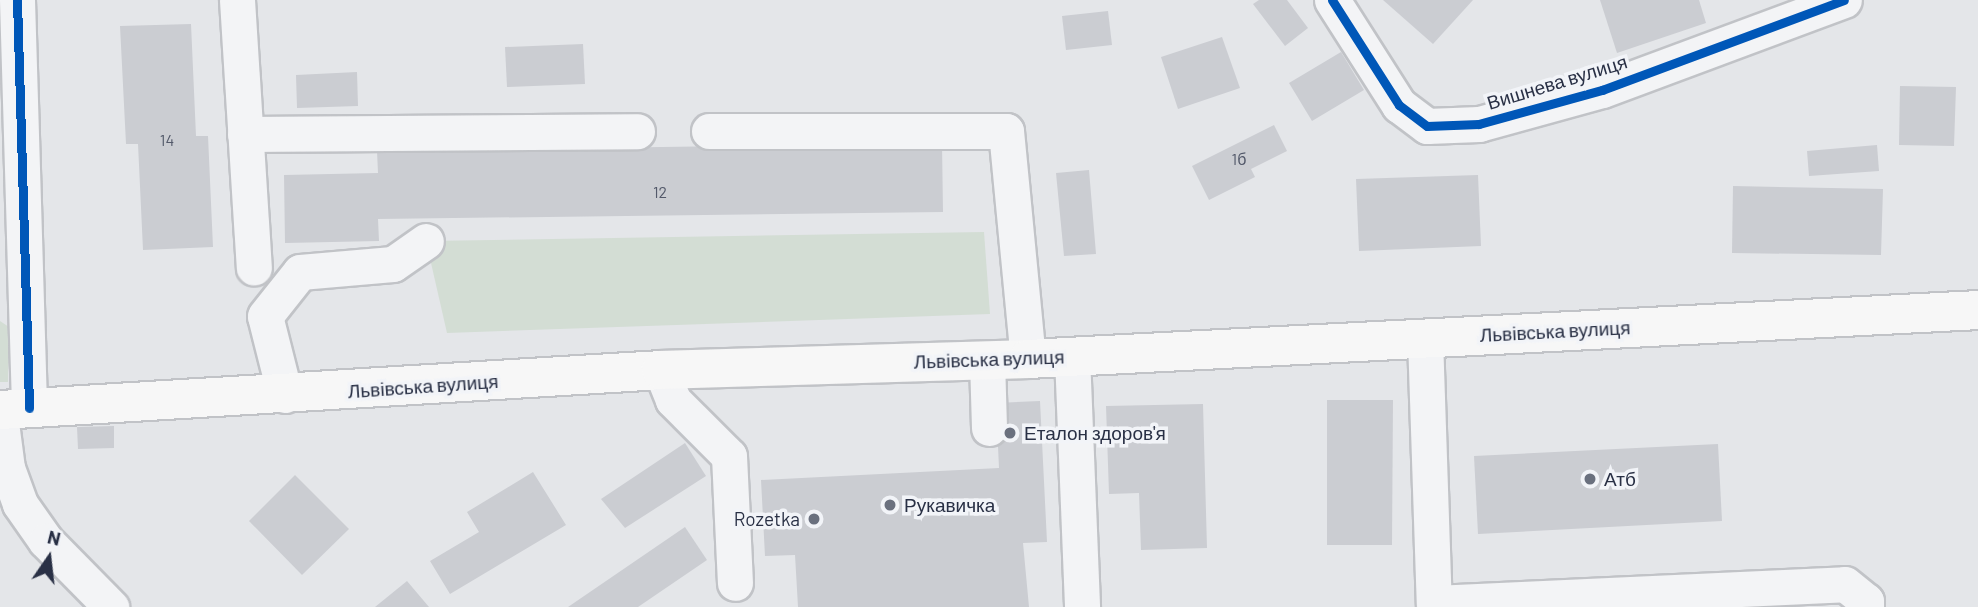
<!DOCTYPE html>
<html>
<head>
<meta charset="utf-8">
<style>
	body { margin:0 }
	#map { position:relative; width:1978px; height:607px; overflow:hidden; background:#e4e6e9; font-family:Barlow,sans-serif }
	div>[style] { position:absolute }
	.green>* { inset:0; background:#d3ddd4 }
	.building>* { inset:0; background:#cbcdd2 }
	.roads { filter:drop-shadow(2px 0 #c1c3c7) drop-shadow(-2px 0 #c1c3c7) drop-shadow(0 2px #c1c3c7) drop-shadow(0 -2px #c1c3c7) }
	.minor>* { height:35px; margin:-17.5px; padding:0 17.5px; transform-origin:17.5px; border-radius:17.5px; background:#f3f4f6 }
	.major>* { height:38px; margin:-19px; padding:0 19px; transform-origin:19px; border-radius:19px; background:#f7f7f7 }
	.cycleway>* { height:9px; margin:-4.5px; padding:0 4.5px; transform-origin:4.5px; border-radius:4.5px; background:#0057b8 }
	.dots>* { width:19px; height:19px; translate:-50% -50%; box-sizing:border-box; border:4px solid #f2f4f8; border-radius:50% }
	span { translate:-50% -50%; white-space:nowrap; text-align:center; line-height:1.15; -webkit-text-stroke:7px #f2f4f8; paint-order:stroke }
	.number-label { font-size:16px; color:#53596a }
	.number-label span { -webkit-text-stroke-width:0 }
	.street-label { font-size:19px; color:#293045 }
	.poi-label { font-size:19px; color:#293045 }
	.left { translate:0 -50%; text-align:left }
	.right { translate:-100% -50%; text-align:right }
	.north { position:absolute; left:14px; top:523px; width:70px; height:70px; -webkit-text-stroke:5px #f2f4f8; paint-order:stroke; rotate:14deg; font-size:19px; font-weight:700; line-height:28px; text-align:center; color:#293045 }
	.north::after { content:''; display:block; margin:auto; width:24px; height:32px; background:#293045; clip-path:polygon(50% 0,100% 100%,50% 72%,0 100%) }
</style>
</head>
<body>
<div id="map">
	<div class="green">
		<i style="clip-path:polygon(984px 232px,990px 314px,447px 333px,426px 241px)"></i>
		<i style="clip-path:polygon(0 321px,9px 327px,8px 382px,0 382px)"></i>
	</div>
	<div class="building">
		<i style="clip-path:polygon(1259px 0,1287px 0,1308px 28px,1285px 46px,1253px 4px)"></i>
		<i style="clip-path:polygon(1383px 0,1473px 0,1433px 44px)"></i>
		<i style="clip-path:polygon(1600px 0,1699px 0,1706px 23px,1617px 53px)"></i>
		<i style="clip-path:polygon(1108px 11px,1112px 45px,1066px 50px,1062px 16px)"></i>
		<i style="clip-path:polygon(191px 24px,196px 136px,208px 136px,213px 247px,143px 250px,138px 144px,126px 144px,120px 26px)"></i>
		<i style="clip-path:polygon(1222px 37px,1240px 88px,1178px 109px,1161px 57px)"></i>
		<i style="clip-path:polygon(583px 44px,585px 84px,507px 87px,505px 47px)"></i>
		<i style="clip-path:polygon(1341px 52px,1364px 90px,1312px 121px,1289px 83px)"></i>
		<i style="clip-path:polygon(357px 72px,358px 106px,297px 108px,296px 75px)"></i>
		<i style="clip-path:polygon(1900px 86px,1956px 87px,1954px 146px,1899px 145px)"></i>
		<i style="clip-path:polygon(1274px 125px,1287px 151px,1251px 169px,1255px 177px,1209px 200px,1192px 166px)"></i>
		<i style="clip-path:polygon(942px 143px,943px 212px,378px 219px,379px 241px,285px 243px,284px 175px,378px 173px,377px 151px)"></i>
		<i style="clip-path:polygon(1877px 145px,1879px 171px,1809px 176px,1807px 151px)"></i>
		<i style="clip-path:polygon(1089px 170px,1096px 254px,1064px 256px,1056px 173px)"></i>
		<i style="clip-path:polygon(1478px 175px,1481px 246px,1359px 251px,1356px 179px)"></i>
		<i style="clip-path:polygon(1733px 186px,1883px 189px,1881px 255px,1732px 253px)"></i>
		<i style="clip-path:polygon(1327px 400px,1393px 400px,1392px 545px,1327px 545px)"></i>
		<i style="clip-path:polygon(1040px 401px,1047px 542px,1023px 543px,1029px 607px,798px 607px,795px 555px,765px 556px,761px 480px,999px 468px,996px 403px)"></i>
		<i style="clip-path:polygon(1203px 404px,1207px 548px,1141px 550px,1139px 493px,1109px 494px,1106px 406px)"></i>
		<i style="clip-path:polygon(114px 426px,114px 448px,78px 449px,77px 427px)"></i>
		<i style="clip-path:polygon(685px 443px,706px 476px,625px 528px,601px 499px)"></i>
		<i style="clip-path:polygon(1718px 444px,1722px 521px,1478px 534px,1474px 456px)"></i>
		<i style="clip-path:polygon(533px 472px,566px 525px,450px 594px,430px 561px,479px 532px,467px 512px)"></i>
		<i style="clip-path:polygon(295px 475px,349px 529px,302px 575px,249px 521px)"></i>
		<i style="clip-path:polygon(685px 527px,707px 560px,638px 607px,568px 607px)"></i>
		<i style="clip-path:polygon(407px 581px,429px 607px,375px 607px)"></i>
	</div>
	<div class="roads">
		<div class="minor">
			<i style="left:17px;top:0;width:408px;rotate:88.3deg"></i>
			<i style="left:237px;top:0;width:268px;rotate:86.4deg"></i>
			<i style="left:1332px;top:0;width:125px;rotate:57.5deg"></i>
			<i style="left:1399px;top:105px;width:35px;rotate:37deg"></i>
			<i style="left:1427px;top:126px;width:52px;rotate:-2.2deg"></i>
			<i style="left:1479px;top:124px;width:128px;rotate:-15.5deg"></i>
			<i style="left:1602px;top:90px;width:258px;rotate:-20.4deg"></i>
			<i style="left:709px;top:131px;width:297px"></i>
			<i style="left:1006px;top:131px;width:229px;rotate:84.5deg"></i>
			<i style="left:245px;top:134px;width:392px;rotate:-0.4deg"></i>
			<i style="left:1425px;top:338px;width:265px;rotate:88.1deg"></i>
			<i style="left:1434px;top:603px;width:411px;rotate:-2.6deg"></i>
			<i style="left:1845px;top:584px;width:27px;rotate:39deg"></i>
			<i style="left:1866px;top:601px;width:6px;rotate:90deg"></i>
			<i style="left:1072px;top:356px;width:251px;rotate:87.7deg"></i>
			<i style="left:987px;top:360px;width:68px;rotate:88.3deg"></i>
			<i style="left:661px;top:370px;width:32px;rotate:68deg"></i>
			<i style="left:673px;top:400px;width:79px;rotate:45deg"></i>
			<i style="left:729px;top:456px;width:127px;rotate:87.3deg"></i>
			<i style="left:285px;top:395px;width:81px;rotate:-104.2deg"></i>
			<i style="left:265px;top:316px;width:56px;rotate:-51.5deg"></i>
			<i style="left:300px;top:272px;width:93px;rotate:-4.9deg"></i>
			<i style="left:393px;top:264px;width:40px;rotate:-34.9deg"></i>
			<i style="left:0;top:415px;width:53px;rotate:82.5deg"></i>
			<i style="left:7px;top:468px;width:38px;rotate:70deg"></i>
			<i style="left:20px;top:504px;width:45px;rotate:54.9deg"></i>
			<i style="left:46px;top:541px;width:93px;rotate:45.4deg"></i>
		</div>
		<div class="major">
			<i style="left:0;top:410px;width:662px;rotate:-3.46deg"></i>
			<i style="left:661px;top:370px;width:367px;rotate:-1.7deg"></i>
			<i style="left:1028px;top:359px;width:951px;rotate:-2.95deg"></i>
		</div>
	</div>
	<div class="cycleway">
		<i style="left:17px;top:0;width:408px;rotate:88.3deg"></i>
		<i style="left:1332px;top:0;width:125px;rotate:57.5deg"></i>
		<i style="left:1399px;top:105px;width:35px;rotate:37deg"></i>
		<i style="left:1427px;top:126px;width:52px;rotate:-2.2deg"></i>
		<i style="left:1479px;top:124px;width:128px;rotate:-15.5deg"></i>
		<i style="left:1602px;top:90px;width:258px;rotate:-20.4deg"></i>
	</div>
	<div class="dots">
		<i style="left:1010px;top:433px;background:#6a707e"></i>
		<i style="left:1590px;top:479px;background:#6a707e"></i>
		<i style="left:890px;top:505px;background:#6a707e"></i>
		<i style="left:814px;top:519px;background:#6a707e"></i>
	</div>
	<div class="number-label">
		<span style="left:167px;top:140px">14</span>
		<span style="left:1239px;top:159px">1б</span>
		<span style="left:660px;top:192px">12</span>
	</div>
	<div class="street-label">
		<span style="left:1557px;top:82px;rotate:-17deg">Вишнева вулиця</span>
		<span style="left:1555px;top:331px;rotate:-3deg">Львівська вулиця</span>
		<span style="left:989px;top:359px;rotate:-2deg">Львівська вулиця</span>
		<span style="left:423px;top:386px;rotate:-4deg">Львівська вулиця</span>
	</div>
	<div class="poi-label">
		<span class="left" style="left:1024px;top:433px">Еталон здоров'я</span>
		<span class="left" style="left:1604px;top:479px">Атб</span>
		<span class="left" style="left:904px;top:505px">Рукавичка</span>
		<span class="right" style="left:800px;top:519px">Rozetka</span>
	</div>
	<div class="north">N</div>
</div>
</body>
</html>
